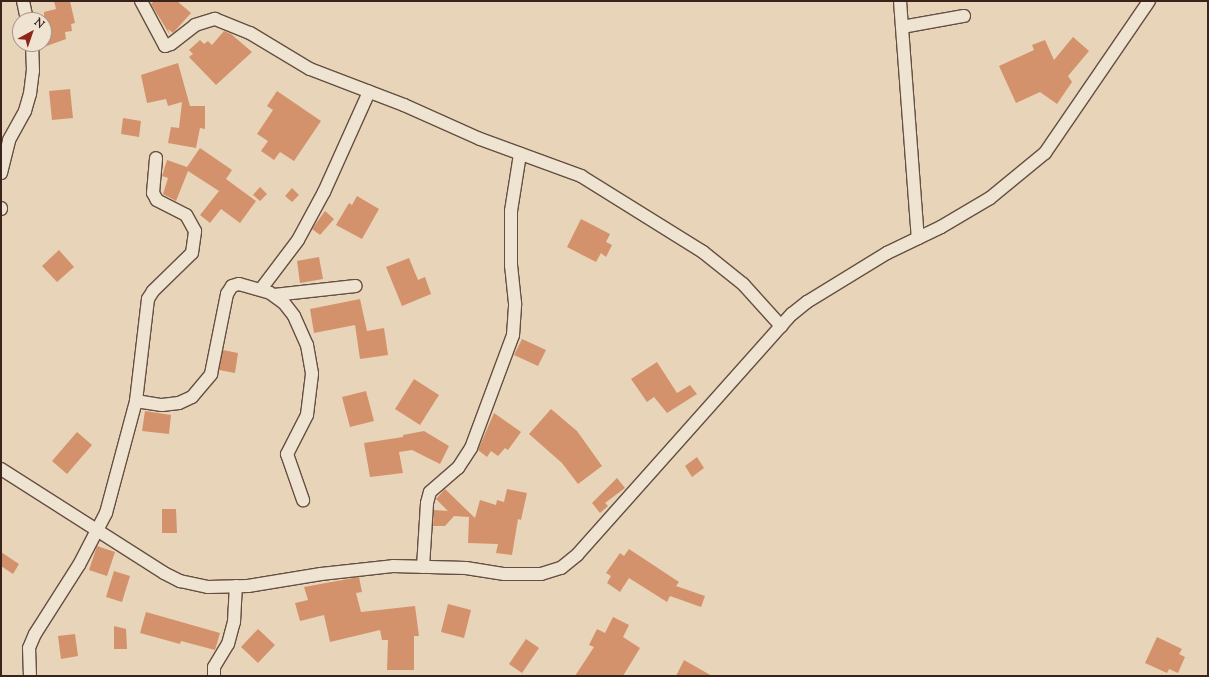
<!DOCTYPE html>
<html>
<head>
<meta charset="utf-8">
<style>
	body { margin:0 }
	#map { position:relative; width:1209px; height:677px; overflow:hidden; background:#e7d4b9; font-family:"Sorts Mill Goudy",serif }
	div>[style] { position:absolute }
	.building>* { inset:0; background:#d4926c }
	.roads { filter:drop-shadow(1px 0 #654f42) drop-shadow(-1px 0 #654f42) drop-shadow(0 1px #654f42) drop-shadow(0 -1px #654f42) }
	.street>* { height:12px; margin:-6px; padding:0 6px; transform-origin:6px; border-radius:6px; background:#efe3d2 }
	span { translate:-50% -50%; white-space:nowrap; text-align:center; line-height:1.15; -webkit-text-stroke:3px #efe3d2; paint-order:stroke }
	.frame { position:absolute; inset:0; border:2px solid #3a231b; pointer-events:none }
	.north { position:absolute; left:12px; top:12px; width:40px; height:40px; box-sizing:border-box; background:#efe3d2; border:1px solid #a79689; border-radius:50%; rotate:40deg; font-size:11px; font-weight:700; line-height:16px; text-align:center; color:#3a231b }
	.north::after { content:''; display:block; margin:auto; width:14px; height:18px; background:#8f2418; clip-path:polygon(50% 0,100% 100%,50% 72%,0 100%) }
</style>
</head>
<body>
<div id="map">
	<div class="building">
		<i style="clip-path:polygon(54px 1px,70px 1px,75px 23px,71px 24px,72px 31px,65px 32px,66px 39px,44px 47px,44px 12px,56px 9px)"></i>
		<i style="clip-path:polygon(154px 1px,177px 1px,191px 13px,173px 33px,168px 29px,170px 35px,151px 4px)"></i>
		<i style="clip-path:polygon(224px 31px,231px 34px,252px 52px,216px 85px,189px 57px,193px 54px,189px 50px,200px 40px,204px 44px,208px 41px,212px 45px)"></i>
		<i style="clip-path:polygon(1073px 37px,1089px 51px,1068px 76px,1072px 82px,1057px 104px,1040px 92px,1016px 103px,999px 66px,1034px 50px,1032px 45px,1045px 40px,1054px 60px)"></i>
		<i style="clip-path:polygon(178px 63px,190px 106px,205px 106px,205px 129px,200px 128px,196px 148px,168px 143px,171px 127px,179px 128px,182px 102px,168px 106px,166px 99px,147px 103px,141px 75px)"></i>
		<i style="clip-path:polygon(70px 89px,73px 118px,52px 120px,49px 91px)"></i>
		<i style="clip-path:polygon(277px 91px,321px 121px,294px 161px,280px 152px,274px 160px,261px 151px,268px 141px,257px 134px,273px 110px,267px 106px)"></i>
		<i style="clip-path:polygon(123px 118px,141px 121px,139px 137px,121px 134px)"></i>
		<i style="clip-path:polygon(200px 148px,232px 170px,226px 179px,256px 201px,240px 223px,221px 209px,210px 223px,200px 215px,219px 191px,188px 171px,176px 201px,163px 194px,168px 178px,162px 176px,167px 160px,187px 167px)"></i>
		<i style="clip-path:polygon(260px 187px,267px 194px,260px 201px,253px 195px)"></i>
		<i style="clip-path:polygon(292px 188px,299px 195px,292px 202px,285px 196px)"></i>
		<i style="clip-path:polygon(357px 196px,379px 209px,362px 239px,336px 225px,349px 203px,352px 205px)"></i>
		<i style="clip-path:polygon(325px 211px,334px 219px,320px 235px,312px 229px)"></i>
		<i style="clip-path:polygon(581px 219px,610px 234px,606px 242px,612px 245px,606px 257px,601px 253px,596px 262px,567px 247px)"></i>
		<i style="clip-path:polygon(59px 250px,74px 267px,57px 282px,42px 266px)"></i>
		<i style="clip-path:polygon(319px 257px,323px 279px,300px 283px,297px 261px)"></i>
		<i style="clip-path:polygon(409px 258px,418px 280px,425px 277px,431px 294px,402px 306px,386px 267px)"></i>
		<i style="clip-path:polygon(360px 299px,367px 331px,384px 328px,388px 355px,360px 359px,355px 325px,314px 333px,310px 309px)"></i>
		<i style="clip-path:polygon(522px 339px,546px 350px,538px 366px,514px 355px)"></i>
		<i style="clip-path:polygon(223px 350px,238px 353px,235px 373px,219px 370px)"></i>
		<i style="clip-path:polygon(657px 362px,677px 393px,690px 385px,697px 394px,667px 413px,654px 397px,647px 402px,631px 379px)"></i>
		<i style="clip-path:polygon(414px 379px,439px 395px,420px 425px,395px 409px)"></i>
		<i style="clip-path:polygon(366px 391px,374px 421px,350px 427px,342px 397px)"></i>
		<i style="clip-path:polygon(551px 409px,577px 431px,602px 466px,578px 484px,562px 463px,529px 434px)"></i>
		<i style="clip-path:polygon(145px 411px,171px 415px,169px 434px,142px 431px)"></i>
		<i style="clip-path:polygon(494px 413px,521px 432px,508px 450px,505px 448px,498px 456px,491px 451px,487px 457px,478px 450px)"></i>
		<i style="clip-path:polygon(424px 431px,449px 446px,440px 464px,412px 450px,399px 452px,403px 473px,370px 477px,364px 443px,403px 437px,403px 435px)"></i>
		<i style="clip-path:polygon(77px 432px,92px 445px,67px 474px,52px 461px)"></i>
		<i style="clip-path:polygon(697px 457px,704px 468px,692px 477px,685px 466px)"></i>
		<i style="clip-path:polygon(617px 478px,625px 488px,605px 503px,608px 506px,600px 513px,592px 503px)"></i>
		<i style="clip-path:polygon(445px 489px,475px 518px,480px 500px,496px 505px,497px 500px,504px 502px,507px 489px,527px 493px,521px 520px,518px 519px,512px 555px,496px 553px,498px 544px,468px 543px,469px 517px,454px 516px,445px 526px,433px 526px,434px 510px,448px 511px,436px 499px)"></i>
		<i style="clip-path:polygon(162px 509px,176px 509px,177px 533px,162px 533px)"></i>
		<i style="clip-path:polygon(97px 546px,115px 552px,107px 576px,89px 570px)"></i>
		<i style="clip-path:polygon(629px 549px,679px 582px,676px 586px,705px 596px,701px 607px,670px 596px,667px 602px,629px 578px,620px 592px,607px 583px,611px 576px,606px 573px,620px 553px,624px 556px)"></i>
		<i style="clip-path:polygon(1px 552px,19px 564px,13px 574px,1px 566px)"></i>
		<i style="clip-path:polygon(114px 571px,130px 576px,122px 602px,106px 597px)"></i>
		<i style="clip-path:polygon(359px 577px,362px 592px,356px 593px,361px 612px,415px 606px,419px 636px,414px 636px,414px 670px,387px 670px,388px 640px,382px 640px,380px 630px,330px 642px,324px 615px,300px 621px,295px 603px,308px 600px,304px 587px)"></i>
		<i style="clip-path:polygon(448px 604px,471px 610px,464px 638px,441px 632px)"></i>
		<i style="clip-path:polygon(146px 612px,220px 633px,215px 650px,181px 641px,180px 644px,140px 633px)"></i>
		<i style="clip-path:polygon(613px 617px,629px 625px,623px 637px,640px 648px,623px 676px,575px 676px,594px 647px,589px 645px,597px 629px,605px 633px)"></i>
		<i style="clip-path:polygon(114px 626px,126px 629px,127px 649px,114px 649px)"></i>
		<i style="clip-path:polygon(258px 629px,275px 645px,258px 663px,241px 647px)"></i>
		<i style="clip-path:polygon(75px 634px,78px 656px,61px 659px,58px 636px)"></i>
		<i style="clip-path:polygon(1157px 637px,1182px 649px,1179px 654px,1185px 657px,1178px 673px,1169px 669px,1167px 673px,1145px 663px)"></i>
		<i style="clip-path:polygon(526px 639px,539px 648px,522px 673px,509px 664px)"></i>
		<i style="clip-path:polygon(684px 660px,712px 676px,676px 676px)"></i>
	</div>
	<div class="roads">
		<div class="street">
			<i style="left:23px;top:1px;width:19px;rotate:78deg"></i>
			<i style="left:141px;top:1px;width:51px;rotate:61.9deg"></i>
			<i style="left:165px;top:46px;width:6px;rotate:-18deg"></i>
			<i style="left:171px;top:44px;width:31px;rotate:-38deg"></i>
			<i style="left:195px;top:25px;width:21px;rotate:-17deg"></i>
			<i style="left:215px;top:19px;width:38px;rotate:22deg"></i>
			<i style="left:250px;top:33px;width:70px;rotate:31deg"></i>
			<i style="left:310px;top:69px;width:101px;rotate:21deg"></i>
			<i style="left:404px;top:105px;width:83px;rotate:24.1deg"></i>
			<i style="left:480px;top:139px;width:108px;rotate:20.1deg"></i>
			<i style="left:581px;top:176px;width:144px;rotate:31.9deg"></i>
			<i style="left:703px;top:252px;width:51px;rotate:38.7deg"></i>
			<i style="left:743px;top:284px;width:57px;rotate:47.9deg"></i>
			<i style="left:900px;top:1px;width:238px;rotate:85.7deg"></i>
			<i style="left:902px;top:27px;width:63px;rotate:-10.1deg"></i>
			<i style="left:1px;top:173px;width:34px;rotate:-76deg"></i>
			<i style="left:9px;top:140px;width:33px;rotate:-61deg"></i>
			<i style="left:25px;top:111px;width:18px;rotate:-74deg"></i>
			<i style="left:30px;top:94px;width:23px;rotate:-83deg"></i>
			<i style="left:33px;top:71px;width:27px;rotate:-92deg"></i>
			<i style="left:1px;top:208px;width:1px;rotate:90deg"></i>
			<i style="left:261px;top:289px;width:61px;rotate:-52.9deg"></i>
			<i style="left:298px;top:240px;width:55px;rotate:-61.6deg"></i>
			<i style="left:324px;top:192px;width:110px;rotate:-65.8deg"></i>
			<i style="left:274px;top:295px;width:82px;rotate:-6.3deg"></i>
			<i style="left:136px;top:401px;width:26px;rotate:9deg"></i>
			<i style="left:162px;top:405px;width:17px;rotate:-7deg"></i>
			<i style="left:179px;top:403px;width:14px;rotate:-25deg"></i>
			<i style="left:192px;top:397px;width:30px;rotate:-50deg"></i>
			<i style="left:211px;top:374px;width:82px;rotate:-78.7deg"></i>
			<i style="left:227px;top:294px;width:9px;rotate:-58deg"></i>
			<i style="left:232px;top:286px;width:7px;rotate:-16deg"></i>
			<i style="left:239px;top:284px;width:32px;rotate:16deg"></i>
			<i style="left:270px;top:293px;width:17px;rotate:36deg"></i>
			<i style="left:284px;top:303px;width:16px;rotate:52deg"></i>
			<i style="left:294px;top:316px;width:32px;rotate:66deg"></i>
			<i style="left:307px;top:345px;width:29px;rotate:80deg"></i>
			<i style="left:312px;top:374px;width:41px;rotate:97deg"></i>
			<i style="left:307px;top:415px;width:44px;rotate:117.1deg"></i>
			<i style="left:287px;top:454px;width:49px;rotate:70.8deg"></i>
			<i style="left:1px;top:469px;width:193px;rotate:32.5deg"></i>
			<i style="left:164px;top:573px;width:18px;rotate:27deg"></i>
			<i style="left:180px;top:581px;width:29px;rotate:12deg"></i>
			<i style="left:208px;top:587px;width:40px;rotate:-1.4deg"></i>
			<i style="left:248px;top:586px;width:74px;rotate:-9.3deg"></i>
			<i style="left:321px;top:574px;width:72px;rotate:-6.3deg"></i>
			<i style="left:393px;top:566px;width:73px;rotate:1.6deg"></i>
			<i style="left:466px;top:568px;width:39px;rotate:9deg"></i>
			<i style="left:505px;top:574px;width:36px"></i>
			<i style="left:541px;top:574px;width:21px;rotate:-17deg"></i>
			<i style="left:561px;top:568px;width:21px;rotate:-39deg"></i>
			<i style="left:577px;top:555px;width:323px;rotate:-48.3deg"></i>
			<i style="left:792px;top:314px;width:19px;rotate:-39deg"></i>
			<i style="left:807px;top:302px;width:94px;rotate:-31.5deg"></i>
			<i style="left:887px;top:253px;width:60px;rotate:-25.7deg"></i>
			<i style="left:941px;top:227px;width:57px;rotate:-30.6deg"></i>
			<i style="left:990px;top:198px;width:71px;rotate:-39.3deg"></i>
			<i style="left:1045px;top:153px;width:184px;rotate:-55.6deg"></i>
			<i style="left:423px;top:567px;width:64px;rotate:-86.4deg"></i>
			<i style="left:427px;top:503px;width:11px;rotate:-75deg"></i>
			<i style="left:430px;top:492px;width:37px;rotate:-41deg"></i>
			<i style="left:458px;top:468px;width:24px;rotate:-57deg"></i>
			<i style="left:471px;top:448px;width:121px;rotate:-69.6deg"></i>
			<i style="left:513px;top:335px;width:32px;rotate:-86deg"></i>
			<i style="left:515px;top:303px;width:37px;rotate:-96deg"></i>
			<i style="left:511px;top:266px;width:55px;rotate:-90deg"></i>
			<i style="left:511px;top:211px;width:58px;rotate:-81deg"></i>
			<i style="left:30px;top:676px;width:28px;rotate:-92deg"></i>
			<i style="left:29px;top:648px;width:15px;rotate:-67deg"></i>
			<i style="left:35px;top:634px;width:82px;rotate:-57.5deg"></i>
			<i style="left:79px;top:565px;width:59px;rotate:-62.6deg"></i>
			<i style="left:106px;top:513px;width:116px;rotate:-75deg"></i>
			<i style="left:136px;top:401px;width:103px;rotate:-83.3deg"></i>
			<i style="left:148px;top:299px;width:9px;rotate:-58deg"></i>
			<i style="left:153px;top:291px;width:54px;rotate:-44.3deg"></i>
			<i style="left:192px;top:253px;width:22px;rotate:-82deg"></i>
			<i style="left:195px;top:231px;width:18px;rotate:-119deg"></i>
			<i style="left:186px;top:215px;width:33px;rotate:-153deg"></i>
			<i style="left:157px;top:200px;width:8px;rotate:-120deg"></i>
			<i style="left:153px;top:193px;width:35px;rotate:-85deg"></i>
			<i style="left:214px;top:676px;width:9px;rotate:-90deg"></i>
			<i style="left:214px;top:667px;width:27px;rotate:-59deg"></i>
			<i style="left:228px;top:644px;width:23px;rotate:-75deg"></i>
			<i style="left:234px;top:622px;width:36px;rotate:-87deg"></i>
		</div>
	</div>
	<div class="frame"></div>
	<div class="north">N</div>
</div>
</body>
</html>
